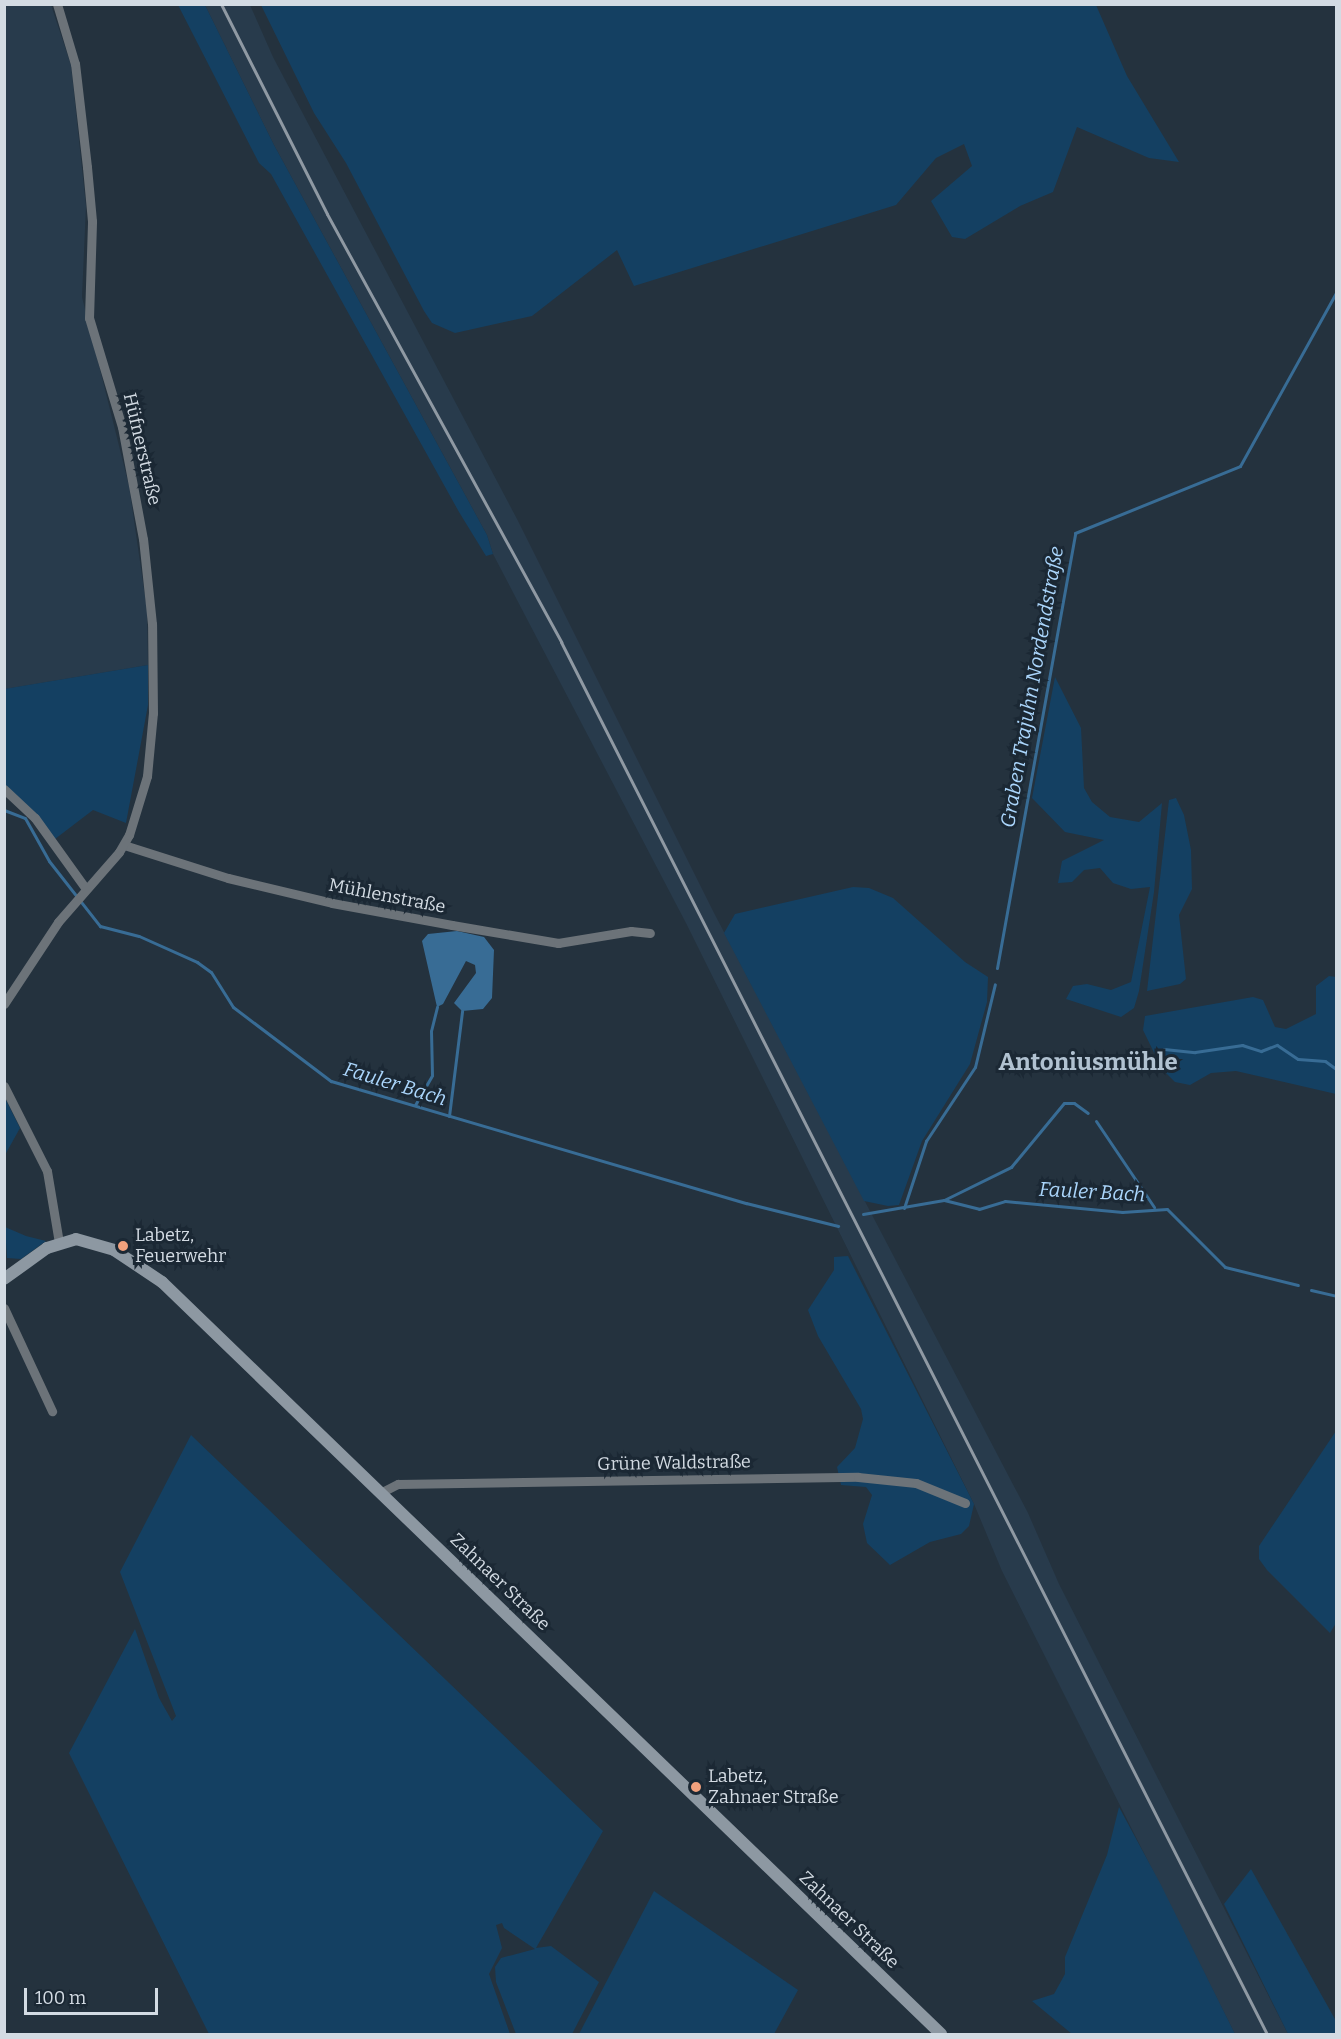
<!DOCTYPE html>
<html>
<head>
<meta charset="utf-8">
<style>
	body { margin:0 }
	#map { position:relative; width:1341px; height:2039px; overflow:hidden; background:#24323e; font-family:Bitter,serif }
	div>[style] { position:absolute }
	.built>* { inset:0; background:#283b4c }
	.green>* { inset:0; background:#144062 }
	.water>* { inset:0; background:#386c95 }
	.stream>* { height:3px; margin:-1.5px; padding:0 1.5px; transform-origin:1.5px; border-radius:1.5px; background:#386c95 }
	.minor>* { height:9px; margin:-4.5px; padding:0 4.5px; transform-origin:4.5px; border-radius:4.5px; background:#6c7379 }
	.secondary>* { height:12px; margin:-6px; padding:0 6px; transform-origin:6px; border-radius:6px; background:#8d98a2 }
	.rail>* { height:3px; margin:-1.5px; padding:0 1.5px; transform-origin:1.5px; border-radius:1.5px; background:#8f99a3 }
	.dots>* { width:16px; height:16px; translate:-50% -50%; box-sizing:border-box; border:3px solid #1b2834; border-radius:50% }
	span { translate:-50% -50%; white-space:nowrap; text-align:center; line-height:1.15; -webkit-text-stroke:6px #1b2834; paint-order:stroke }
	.street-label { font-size:18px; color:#d3dbe3 }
	.poi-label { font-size:18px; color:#d3dbe3 }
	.left { translate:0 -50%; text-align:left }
	.water-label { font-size:20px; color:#abd6fc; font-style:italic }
	.district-label { font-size:24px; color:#b1c2d1; font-weight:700 }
	.frame { position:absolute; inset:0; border:6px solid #d3dbe3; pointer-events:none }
	.scale { position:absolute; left:24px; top:1988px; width:134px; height:27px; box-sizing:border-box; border:3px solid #d3dbe3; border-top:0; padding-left:8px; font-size:18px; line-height:21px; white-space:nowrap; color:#d3dbe3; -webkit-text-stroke:4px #1b2834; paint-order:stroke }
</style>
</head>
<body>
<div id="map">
	<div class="built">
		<i style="clip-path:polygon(4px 5px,51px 5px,71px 65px,86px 206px,82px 297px,129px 486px,147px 610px,148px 665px,5px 689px)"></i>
		<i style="clip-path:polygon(205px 5px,250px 5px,273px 57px,517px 519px,713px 911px,1028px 1513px,1059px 1584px,1288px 2034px,1235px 2034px,1002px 1571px,974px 1504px,687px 925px,493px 554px,487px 535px,274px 145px)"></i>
	</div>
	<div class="green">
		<i style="clip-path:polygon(178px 5px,205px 5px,274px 145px,487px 535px,493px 554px,486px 556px,459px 512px,271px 174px,259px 163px)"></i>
		<i style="clip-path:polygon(261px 5px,1096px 5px,1127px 76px,1179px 162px,1149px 158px,1077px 127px,1053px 192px,1020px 206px,965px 239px,952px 237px,931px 201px,972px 166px,964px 144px,936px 158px,896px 205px,634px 286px,617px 250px,532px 316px,455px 333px,432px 323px,424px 311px,346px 163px,314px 113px)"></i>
		<i style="clip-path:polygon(148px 665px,148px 705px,126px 823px,93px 810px,55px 839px,5px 786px,4px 689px)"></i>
		<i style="clip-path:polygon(1055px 677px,1081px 728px,1084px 788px,1092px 802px,1110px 817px,1139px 822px,1162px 803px,1154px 892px,1139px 991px,1134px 1008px,1121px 1017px,1066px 999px,1073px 986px,1087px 984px,1111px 990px,1131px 982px,1150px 887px,1131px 889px,1113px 883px,1100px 868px,1084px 870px,1072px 882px,1058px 883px,1062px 861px,1104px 840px,1065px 832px,1032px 798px)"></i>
		<i style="clip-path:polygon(1176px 798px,1184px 815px,1191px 850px,1192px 889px,1179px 915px,1186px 979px,1180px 984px,1147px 991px,1169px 800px)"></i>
		<i style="clip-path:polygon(853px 887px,869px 888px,893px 898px,965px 962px,988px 977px,987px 1002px,970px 1064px,922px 1141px,899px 1205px,888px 1206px,864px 1201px,724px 933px,735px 914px)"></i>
		<i style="clip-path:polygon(1329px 976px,1336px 977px,1336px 1094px,1236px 1071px,1211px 1073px,1190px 1085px,1175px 1082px,1162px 1069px,1143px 1030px,1145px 1016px,1253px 997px,1263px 1000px,1275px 1027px,1286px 1029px,1316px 1014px,1316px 986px)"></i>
		<i style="clip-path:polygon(5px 1098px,20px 1128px,5px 1155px)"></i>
		<i style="clip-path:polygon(5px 1227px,26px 1236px,46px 1241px,21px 1259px,7px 1258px)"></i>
		<i style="clip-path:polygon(848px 1256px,974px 1504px,969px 1526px,961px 1534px,930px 1542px,890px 1565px,867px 1543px,863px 1524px,872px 1495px,866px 1487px,841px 1485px,837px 1467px,855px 1448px,863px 1419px,861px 1409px,818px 1336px,808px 1310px,834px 1270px,834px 1257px)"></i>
		<i style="clip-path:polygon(1336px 1431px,1336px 1623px,1330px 1633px,1267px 1570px,1259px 1559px,1259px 1546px)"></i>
		<i style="clip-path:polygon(191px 1435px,603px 1831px,536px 1948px,551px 1946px,599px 1982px,572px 2034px,516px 2034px,496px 1982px,495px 1967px,501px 1958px,535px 1949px,504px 1928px,502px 1923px,496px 1925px,502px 1948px,489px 1974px,510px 2034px,209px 2034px,69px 1753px,135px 1629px,159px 1698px,172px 1721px,176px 1716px,120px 1572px)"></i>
		<i style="clip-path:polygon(1119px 1807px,1161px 1885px,1235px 2034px,1072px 2034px,1032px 2001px,1054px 1994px,1065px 1974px,1065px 1957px,1107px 1855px)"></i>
		<i style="clip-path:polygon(1251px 1869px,1336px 2021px,1336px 2034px,1288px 2034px,1224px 1904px)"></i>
		<i style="clip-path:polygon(654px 1891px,798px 1990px,774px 2034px,579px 2034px)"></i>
	</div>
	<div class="water">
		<i style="clip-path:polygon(457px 931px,484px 937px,494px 950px,492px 998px,483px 1009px,462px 1011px,454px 1003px,476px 973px,475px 965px,466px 961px,443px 1004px,437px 1007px,422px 941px,428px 934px)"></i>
	</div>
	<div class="stream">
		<i style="left:4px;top:810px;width:22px;rotate:21deg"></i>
		<i style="left:25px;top:818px;width:49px;rotate:60.8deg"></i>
		<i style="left:49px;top:861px;width:83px;rotate:51.9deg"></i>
		<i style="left:100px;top:926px;width:40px;rotate:14.4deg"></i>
		<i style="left:139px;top:936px;width:64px;rotate:24.1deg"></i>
		<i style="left:197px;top:962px;width:17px;rotate:36deg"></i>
		<i style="left:211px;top:972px;width:41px;rotate:57.8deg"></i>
		<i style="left:233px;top:1007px;width:123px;rotate:37.1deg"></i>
		<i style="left:331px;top:1081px;width:433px;rotate:16.4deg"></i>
		<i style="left:746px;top:1203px;width:95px;rotate:14deg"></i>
		<i style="left:997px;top:968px;width:442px;rotate:-79.8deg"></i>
		<i style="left:1075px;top:533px;width:178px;rotate:-22.1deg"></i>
		<i style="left:1240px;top:466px;width:198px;rotate:-61deg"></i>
		<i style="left:1164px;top:1049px;width:31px;rotate:6deg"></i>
		<i style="left:1195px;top:1052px;width:48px;rotate:-8.5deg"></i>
		<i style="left:1242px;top:1045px;width:20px;rotate:18deg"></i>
		<i style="left:1261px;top:1051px;width:17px;rotate:-21deg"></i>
		<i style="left:1277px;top:1045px;width:25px;rotate:34deg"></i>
		<i style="left:1298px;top:1059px;width:27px;rotate:4deg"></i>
		<i style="left:1325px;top:1061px;width:14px;rotate:36deg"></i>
		<i style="left:415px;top:1105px;width:34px;rotate:-60deg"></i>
		<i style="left:432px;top:1075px;width:44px;rotate:-91.3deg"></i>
		<i style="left:431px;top:1031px;width:25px;rotate:-76deg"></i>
		<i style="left:449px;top:1116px;width:106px;rotate:-82.9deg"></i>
		<i style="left:1096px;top:1121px;width:104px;rotate:56deg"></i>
		<i style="left:944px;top:1200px;width:75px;rotate:-26.2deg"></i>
		<i style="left:1011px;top:1167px;width:83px;rotate:-50.4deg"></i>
		<i style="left:1064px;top:1103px;width:10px"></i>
		<i style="left:1074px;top:1103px;width:17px;rotate:36deg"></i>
		<i style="left:904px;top:1208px;width:71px;rotate:-71.8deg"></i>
		<i style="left:926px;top:1141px;width:89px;rotate:-56.5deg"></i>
		<i style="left:975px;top:1067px;width:85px;rotate:-76.5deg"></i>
		<i style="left:863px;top:1214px;width:82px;rotate:-9.8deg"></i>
		<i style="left:944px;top:1200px;width:36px;rotate:14deg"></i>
		<i style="left:979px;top:1209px;width:27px;rotate:-17deg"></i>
		<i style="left:1005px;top:1201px;width:118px;rotate:5.4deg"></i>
		<i style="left:1122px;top:1212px;width:45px;rotate:-3.8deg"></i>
		<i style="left:1167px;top:1209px;width:82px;rotate:45deg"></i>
		<i style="left:1225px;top:1267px;width:75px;rotate:13.9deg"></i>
		<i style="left:1311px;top:1290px;width:26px;rotate:13deg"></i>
	</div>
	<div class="minor">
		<i style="left:4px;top:789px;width:42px;rotate:43.1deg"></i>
		<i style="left:35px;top:818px;width:87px;rotate:54.3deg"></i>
		<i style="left:124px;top:845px;width:109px;rotate:17.6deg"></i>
		<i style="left:228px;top:878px;width:107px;rotate:13.5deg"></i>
		<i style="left:332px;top:903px;width:122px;rotate:10.4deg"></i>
		<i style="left:452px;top:925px;width:108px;rotate:9.6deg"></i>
		<i style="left:558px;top:943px;width:74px;rotate:-9.3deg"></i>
		<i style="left:631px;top:931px;width:19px;rotate:6deg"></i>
		<i style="left:4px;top:1004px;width:98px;rotate:-56.6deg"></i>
		<i style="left:58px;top:922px;width:93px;rotate:-48.9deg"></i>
		<i style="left:119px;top:852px;width:20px;rotate:-60deg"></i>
		<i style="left:129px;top:835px;width:62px;rotate:-73deg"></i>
		<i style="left:147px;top:776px;width:63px;rotate:-84.6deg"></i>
		<i style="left:153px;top:713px;width:89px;rotate:-90.6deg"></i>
		<i style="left:152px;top:624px;width:85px;rotate:-96deg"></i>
		<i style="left:143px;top:539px;width:114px;rotate:-100.6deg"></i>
		<i style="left:122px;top:427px;width:114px;rotate:-106.8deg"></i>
		<i style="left:89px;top:318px;width:97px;rotate:-88.2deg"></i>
		<i style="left:92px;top:221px;width:54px;rotate:-95.3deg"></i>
		<i style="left:87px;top:167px;width:104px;rotate:-96.6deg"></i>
		<i style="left:75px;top:64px;width:63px;rotate:-106.7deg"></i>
		<i style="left:4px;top:1086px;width:95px;rotate:63.2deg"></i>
		<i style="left:47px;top:1171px;width:73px;rotate:80.5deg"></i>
		<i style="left:4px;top:1308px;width:114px;rotate:65deg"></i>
		<i style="left:382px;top:1492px;width:18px;rotate:-27deg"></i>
		<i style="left:398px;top:1484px;width:460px;rotate:-0.9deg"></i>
		<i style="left:858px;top:1477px;width:58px;rotate:5.9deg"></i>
		<i style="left:916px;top:1483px;width:53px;rotate:22.2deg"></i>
	</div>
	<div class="secondary">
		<i style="left:4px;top:1279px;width:53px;rotate:-35.8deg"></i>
		<i style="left:47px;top:1248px;width:30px;rotate:-17deg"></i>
		<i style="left:76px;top:1239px;width:40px;rotate:16deg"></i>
		<i style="left:114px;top:1250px;width:58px;rotate:33.7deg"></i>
		<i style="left:162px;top:1282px;width:1083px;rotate:43.99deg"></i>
	</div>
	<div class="rail">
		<i style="left:221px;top:4px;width:235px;rotate:63.2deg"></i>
		<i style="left:327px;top:214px;width:488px;rotate:61.3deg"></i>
		<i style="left:561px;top:642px;width:1561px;rotate:63.11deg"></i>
	</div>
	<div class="dots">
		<i style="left:123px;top:1246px;background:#f1a17d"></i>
		<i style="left:696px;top:1787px;background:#f1a17d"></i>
	</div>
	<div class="street-label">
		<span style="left:142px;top:449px;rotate:77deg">Hüfnerstraße</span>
		<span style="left:387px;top:896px;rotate:11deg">Mühlenstraße</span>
		<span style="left:674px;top:1463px;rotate:-1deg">Grüne Waldstraße</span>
		<span style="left:500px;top:1582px;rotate:44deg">Zahnaer Straße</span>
		<span style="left:849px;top:1920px;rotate:44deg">Zahnaer Straße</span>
	</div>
	<div class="poi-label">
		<span class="left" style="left:135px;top:1246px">Labetz,<br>Feuerwehr</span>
		<span class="left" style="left:708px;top:1787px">Labetz,<br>Zahnaer Straße</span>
	</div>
	<div class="water-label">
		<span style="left:1032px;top:687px;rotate:-80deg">Graben Trajuhn Nordendstraße</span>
		<span style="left:395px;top:1084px;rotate:17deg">Fauler Bach</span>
		<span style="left:1092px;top:1192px;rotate:3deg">Fauler Bach</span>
	</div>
	<div class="district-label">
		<span style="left:1088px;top:1063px">Antoniusmühle</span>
	</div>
	<div class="frame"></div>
	<div class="scale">100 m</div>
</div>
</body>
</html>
